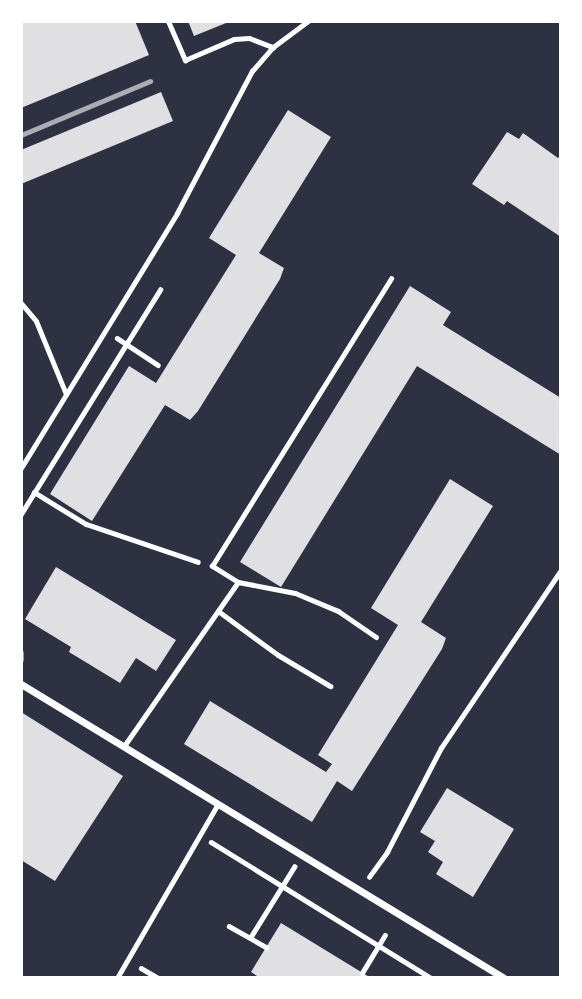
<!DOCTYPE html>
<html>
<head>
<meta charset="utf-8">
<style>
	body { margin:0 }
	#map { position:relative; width:582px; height:999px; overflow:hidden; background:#2d3142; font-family:"Source Sans 3",sans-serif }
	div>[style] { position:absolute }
	.building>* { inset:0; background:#e0e0e3 }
	.path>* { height:4.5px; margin:-2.25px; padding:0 2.25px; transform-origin:2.25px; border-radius:2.25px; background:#fff }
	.service>* { height:5px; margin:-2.5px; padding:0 2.5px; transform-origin:2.5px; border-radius:2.5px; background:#fff }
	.minor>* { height:7px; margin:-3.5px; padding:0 3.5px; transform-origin:3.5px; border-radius:3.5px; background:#fff }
	.rail>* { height:5px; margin:-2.5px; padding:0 2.5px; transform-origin:2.5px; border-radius:2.5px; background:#abadb3 }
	span { translate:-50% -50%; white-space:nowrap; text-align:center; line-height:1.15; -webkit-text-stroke:6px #fff; paint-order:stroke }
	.frame { position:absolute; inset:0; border:23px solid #fff; pointer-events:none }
</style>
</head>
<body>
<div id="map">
	<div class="building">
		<i style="clip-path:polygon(21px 21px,135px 21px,149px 55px,21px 108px)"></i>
		<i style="clip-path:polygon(188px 21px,231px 21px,194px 36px)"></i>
		<i style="clip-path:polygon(161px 92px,173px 121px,21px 184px,21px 150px)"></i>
		<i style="clip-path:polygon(288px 110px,331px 137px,259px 253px,284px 268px,280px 279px,198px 411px,190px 420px,165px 405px,92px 521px,50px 494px,129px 366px,156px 383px,236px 255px,209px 238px)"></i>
		<i style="clip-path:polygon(507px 132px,519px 139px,523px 133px,558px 158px,561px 155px,561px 237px,507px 201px,504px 205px,472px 184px)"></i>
		<i style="clip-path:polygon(410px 286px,451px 312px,443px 325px,561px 398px,561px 455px,417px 366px,281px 587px,240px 562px)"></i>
		<i style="clip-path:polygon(450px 479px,493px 506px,421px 622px,446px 638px,442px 649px,352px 791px,337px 781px,312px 822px,184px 744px,210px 701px,326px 772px,332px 764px,318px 755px,398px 625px,371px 608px)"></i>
		<i style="clip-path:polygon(56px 567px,176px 640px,156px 671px,136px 658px,120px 683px,69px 652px,71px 647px,25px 619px)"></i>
		<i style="clip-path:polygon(21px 712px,123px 776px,55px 881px,21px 860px)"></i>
		<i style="clip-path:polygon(447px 788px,514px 829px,473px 897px,436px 874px,443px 862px,428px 852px,435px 841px,420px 832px)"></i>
		<i style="clip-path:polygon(281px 923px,371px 978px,260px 978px,251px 972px)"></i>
	</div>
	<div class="path">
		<i style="left:117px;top:338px;width:49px;rotate:33.4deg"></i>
		<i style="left:34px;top:492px;width:61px;rotate:31.6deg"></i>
		<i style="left:86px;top:524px;width:118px;rotate:18.7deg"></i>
		<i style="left:21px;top:514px;width:264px;rotate:-58.2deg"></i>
		<i style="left:21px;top:652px;width:8px;rotate:90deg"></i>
		<i style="left:211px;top:842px;width:259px;rotate:31.7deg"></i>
		<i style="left:369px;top:877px;width:31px;rotate:-54deg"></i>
		<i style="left:387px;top:852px;width:117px;rotate:-62.6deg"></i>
		<i style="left:441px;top:748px;width:215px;rotate:-56deg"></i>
		<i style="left:229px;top:926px;width:43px;rotate:29.6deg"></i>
		<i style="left:250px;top:938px;width:84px;rotate:-58.2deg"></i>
		<i style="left:141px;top:968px;width:20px;rotate:30deg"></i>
		<i style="left:362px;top:973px;width:44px;rotate:-58.8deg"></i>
	</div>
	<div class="service">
		<i style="left:168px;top:21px;width:43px;rotate:66.4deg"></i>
		<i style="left:185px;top:60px;width:53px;rotate:-23.2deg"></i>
		<i style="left:234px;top:39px;width:15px;rotate:-4deg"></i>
		<i style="left:249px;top:38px;width:26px;rotate:21deg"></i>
		<i style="left:21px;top:303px;width:23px;rotate:50deg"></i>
		<i style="left:36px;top:321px;width:79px;rotate:67.7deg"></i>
		<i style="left:21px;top:468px;width:299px;rotate:-58.5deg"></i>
		<i style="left:177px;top:213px;width:161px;rotate:-62.2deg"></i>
		<i style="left:252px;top:71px;width:32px;rotate:-49deg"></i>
		<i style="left:273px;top:47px;width:44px;rotate:-36.6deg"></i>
		<i style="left:238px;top:582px;width:58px;rotate:10.9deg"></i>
		<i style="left:295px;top:593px;width:47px;rotate:22.7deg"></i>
		<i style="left:338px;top:611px;width:46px;rotate:34.4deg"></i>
		<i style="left:218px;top:611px;width:74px;rotate:36.3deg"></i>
		<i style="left:278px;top:655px;width:61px;rotate:30.8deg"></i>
		<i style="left:124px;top:746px;width:200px;rotate:-55.2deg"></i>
		<i style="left:238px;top:582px;width:31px;rotate:-148deg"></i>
		<i style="left:212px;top:566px;width:339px;rotate:-58.1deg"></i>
		<i style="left:117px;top:978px;width:201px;rotate:-59.9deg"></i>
	</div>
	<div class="minor">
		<i style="left:21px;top:684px;width:565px;rotate:31.33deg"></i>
	</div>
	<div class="rail">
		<i style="left:21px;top:135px;width:140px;rotate:-22.7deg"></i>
	</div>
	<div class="frame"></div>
</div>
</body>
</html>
